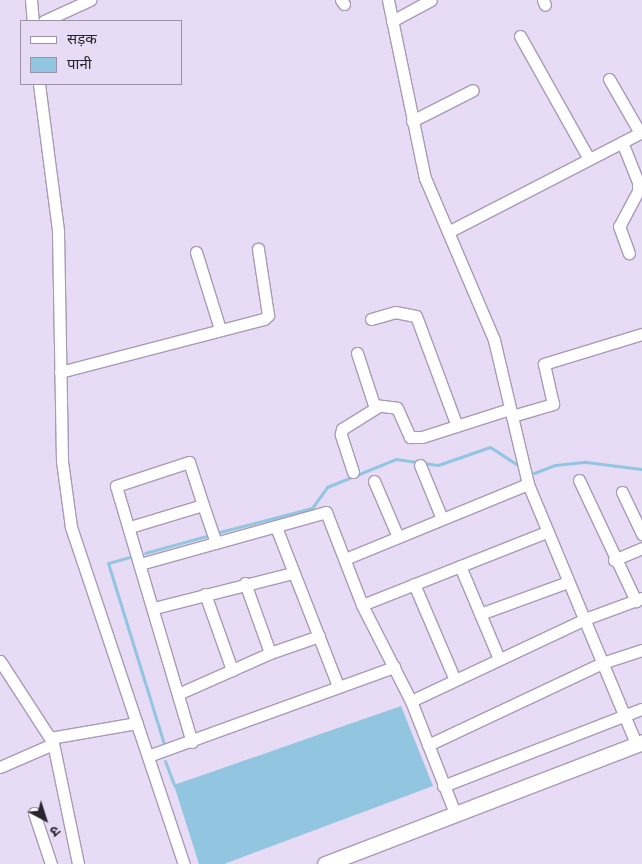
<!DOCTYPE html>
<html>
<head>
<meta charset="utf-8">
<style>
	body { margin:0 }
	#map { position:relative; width:642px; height:864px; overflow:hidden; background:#e7dbf6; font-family:"Fira Sans Condensed","Noto Sans Devanagari",sans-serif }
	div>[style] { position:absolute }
	.water>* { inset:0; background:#92c6e0 }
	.stream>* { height:3px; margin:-1.5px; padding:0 1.5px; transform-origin:1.5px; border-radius:1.5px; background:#92c6e0 }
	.roads { filter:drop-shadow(1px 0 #a79bb5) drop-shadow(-1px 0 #a79bb5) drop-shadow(0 1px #a79bb5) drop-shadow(0 -1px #a79bb5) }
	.minor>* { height:11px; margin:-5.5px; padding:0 5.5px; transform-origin:5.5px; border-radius:5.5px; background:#fff }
	.major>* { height:15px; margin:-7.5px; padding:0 7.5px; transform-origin:7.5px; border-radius:7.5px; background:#fff }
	span { translate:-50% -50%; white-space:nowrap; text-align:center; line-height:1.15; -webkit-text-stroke:5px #e7dbf6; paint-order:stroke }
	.legend { position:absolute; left:20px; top:20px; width:162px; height:65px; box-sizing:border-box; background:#e7dbf6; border:1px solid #9b92a6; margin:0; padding:6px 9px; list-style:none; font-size:15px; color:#28242e }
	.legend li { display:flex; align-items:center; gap:10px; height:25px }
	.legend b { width:25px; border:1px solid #9b92a6 }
	.north { position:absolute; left:20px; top:794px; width:50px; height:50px; -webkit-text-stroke:4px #e7dbf6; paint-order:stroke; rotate:140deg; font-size:14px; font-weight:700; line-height:20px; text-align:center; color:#28242e }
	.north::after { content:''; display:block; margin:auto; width:18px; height:22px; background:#28242e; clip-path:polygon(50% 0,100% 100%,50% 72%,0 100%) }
</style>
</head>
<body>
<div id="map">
	<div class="water">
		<i style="clip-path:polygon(401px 706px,433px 786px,224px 864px,199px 864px,174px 785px)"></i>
	</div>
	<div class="stream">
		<i style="left:534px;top:473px;width:22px;rotate:-21deg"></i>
		<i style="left:555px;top:465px;width:31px;rotate:-6deg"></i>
		<i style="left:586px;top:462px;width:56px;rotate:7.1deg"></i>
		<i style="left:216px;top:533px;width:99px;rotate:-14.6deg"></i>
		<i style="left:312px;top:508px;width:26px;rotate:-54deg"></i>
		<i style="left:327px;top:487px;width:74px;rotate:-22.1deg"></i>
		<i style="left:396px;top:459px;width:42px;rotate:8.1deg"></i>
		<i style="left:438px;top:465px;width:55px;rotate:-19.1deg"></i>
		<i style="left:490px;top:447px;width:35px;rotate:33deg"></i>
		<i style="left:145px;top:553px;width:67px;rotate:-15.5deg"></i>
		<i style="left:133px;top:556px;width:26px;rotate:164deg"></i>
		<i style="left:108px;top:563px;width:189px;rotate:72.8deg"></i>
		<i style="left:165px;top:761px;width:26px;rotate:69deg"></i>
	</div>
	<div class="roads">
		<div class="minor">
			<i style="left:31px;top:0;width:21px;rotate:85deg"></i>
			<i style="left:341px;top:0;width:5px;rotate:53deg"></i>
			<i style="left:388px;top:0;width:182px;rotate:78.3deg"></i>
			<i style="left:425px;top:178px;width:176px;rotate:66.9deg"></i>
			<i style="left:494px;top:340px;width:148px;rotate:76.7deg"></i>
			<i style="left:528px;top:484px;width:282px;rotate:67.4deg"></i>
			<i style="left:543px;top:0;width:5px;rotate:68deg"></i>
			<i style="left:44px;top:21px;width:51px;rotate:-24.5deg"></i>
			<i style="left:392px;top:21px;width:44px;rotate:-28.3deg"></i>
			<i style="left:520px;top:36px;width:141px;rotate:60.7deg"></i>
			<i style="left:609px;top:79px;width:62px;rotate:60.1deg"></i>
			<i style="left:39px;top:84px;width:148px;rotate:82.6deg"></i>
			<i style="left:58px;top:231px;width:230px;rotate:89deg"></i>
			<i style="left:62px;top:461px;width:67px;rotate:82.2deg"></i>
			<i style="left:71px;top:527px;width:355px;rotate:71.5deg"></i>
			<i style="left:412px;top:121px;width:68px;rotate:-26.9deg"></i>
			<i style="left:622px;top:142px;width:43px;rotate:68.2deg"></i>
			<i style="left:638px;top:182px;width:9px;rotate:90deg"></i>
			<i style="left:638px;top:191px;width:40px;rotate:118deg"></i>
			<i style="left:619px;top:226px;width:29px;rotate:70deg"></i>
			<i style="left:448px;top:232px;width:218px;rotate:-27.3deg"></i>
			<i style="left:196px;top:252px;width:81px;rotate:72.7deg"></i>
			<i style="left:371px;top:319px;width:25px;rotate:-16deg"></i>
			<i style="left:395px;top:312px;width:21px;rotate:11deg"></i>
			<i style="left:416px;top:316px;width:117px;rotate:69.6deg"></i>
			<i style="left:357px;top:353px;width:55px;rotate:71.9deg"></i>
			<i style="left:374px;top:405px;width:23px;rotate:7deg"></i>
			<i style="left:397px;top:408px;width:32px;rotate:66deg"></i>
			<i style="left:410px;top:437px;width:12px"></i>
			<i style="left:422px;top:437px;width:92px;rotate:-17.7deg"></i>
			<i style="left:60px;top:372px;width:211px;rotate:-14.6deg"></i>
			<i style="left:264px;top:319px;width:6px;rotate:-45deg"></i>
			<i style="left:268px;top:315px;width:67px;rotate:-98.6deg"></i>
			<i style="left:512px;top:416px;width:43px;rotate:-16.3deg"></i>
			<i style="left:553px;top:404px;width:41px;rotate:-102.7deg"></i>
			<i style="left:544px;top:364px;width:102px;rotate:-17deg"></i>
			<i style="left:420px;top:465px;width:58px;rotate:67.8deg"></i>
			<i style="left:353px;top:472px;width:40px;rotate:-108deg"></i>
			<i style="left:341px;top:434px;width:5px;rotate:-79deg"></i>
			<i style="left:342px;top:429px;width:40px;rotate:-32deg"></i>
			<i style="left:579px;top:480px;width:134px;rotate:64.8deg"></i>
			<i style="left:374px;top:481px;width:61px;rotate:66.8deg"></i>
			<i style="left:622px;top:492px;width:47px;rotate:64.5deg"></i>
			<i style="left:203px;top:505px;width:40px;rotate:71.1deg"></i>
			<i style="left:130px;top:527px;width:76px;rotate:-16.8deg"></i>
			<i style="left:203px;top:505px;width:45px;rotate:-108deg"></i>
			<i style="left:189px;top:462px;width:77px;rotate:161.8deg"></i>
			<i style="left:116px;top:486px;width:267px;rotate:73.5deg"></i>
			<i style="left:276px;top:527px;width:171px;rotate:68.7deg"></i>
			<i style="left:345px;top:559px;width:198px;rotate:-22.3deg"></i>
			<i style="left:614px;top:560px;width:30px;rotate:-23deg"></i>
			<i style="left:140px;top:564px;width:193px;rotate:-15.6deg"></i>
			<i style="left:326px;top:512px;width:100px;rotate:68.8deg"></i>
			<i style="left:362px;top:605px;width:108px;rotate:63deg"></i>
			<i style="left:411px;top:701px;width:120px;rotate:68.6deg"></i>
			<i style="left:460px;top:566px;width:101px;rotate:67.2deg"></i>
			<i style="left:245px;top:583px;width:74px;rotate:70.3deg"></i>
			<i style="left:414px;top:584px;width:104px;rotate:66.9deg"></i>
			<i style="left:205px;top:594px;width:81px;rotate:70.4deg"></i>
			<i style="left:362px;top:605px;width:198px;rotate:-21.6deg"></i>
			<i style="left:154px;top:608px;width:142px;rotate:-14.2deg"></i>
			<i style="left:480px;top:614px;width:94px;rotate:-20deg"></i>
			<i style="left:0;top:661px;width:92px;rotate:57deg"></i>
			<i style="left:50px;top:738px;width:88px;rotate:-9.8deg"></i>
			<i style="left:178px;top:694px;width:101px;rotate:-24deg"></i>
			<i style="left:270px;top:653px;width:52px;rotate:-19.1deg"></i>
			<i style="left:411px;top:701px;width:192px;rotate:-25.2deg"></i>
			<i style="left:585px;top:619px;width:61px;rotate:-20.2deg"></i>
			<i style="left:52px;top:738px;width:129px;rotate:78.3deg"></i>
			<i style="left:428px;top:745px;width:192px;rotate:-25.2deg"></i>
			<i style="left:602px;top:663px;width:42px;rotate:-18deg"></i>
			<i style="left:148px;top:756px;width:262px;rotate:-19.9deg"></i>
			<i style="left:0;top:767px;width:58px;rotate:-23.5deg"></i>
			<i style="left:443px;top:786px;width:213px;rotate:-21.2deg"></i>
			<i style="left:34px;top:813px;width:54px;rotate:71.6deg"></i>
		</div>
		<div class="major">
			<i style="left:325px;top:864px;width:340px;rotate:-21deg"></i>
		</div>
	</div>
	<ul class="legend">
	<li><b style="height:6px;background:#fff"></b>सड़क</li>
	<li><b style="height:14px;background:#92c6e0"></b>पानी</li>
	</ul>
	<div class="north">उ</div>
</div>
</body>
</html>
